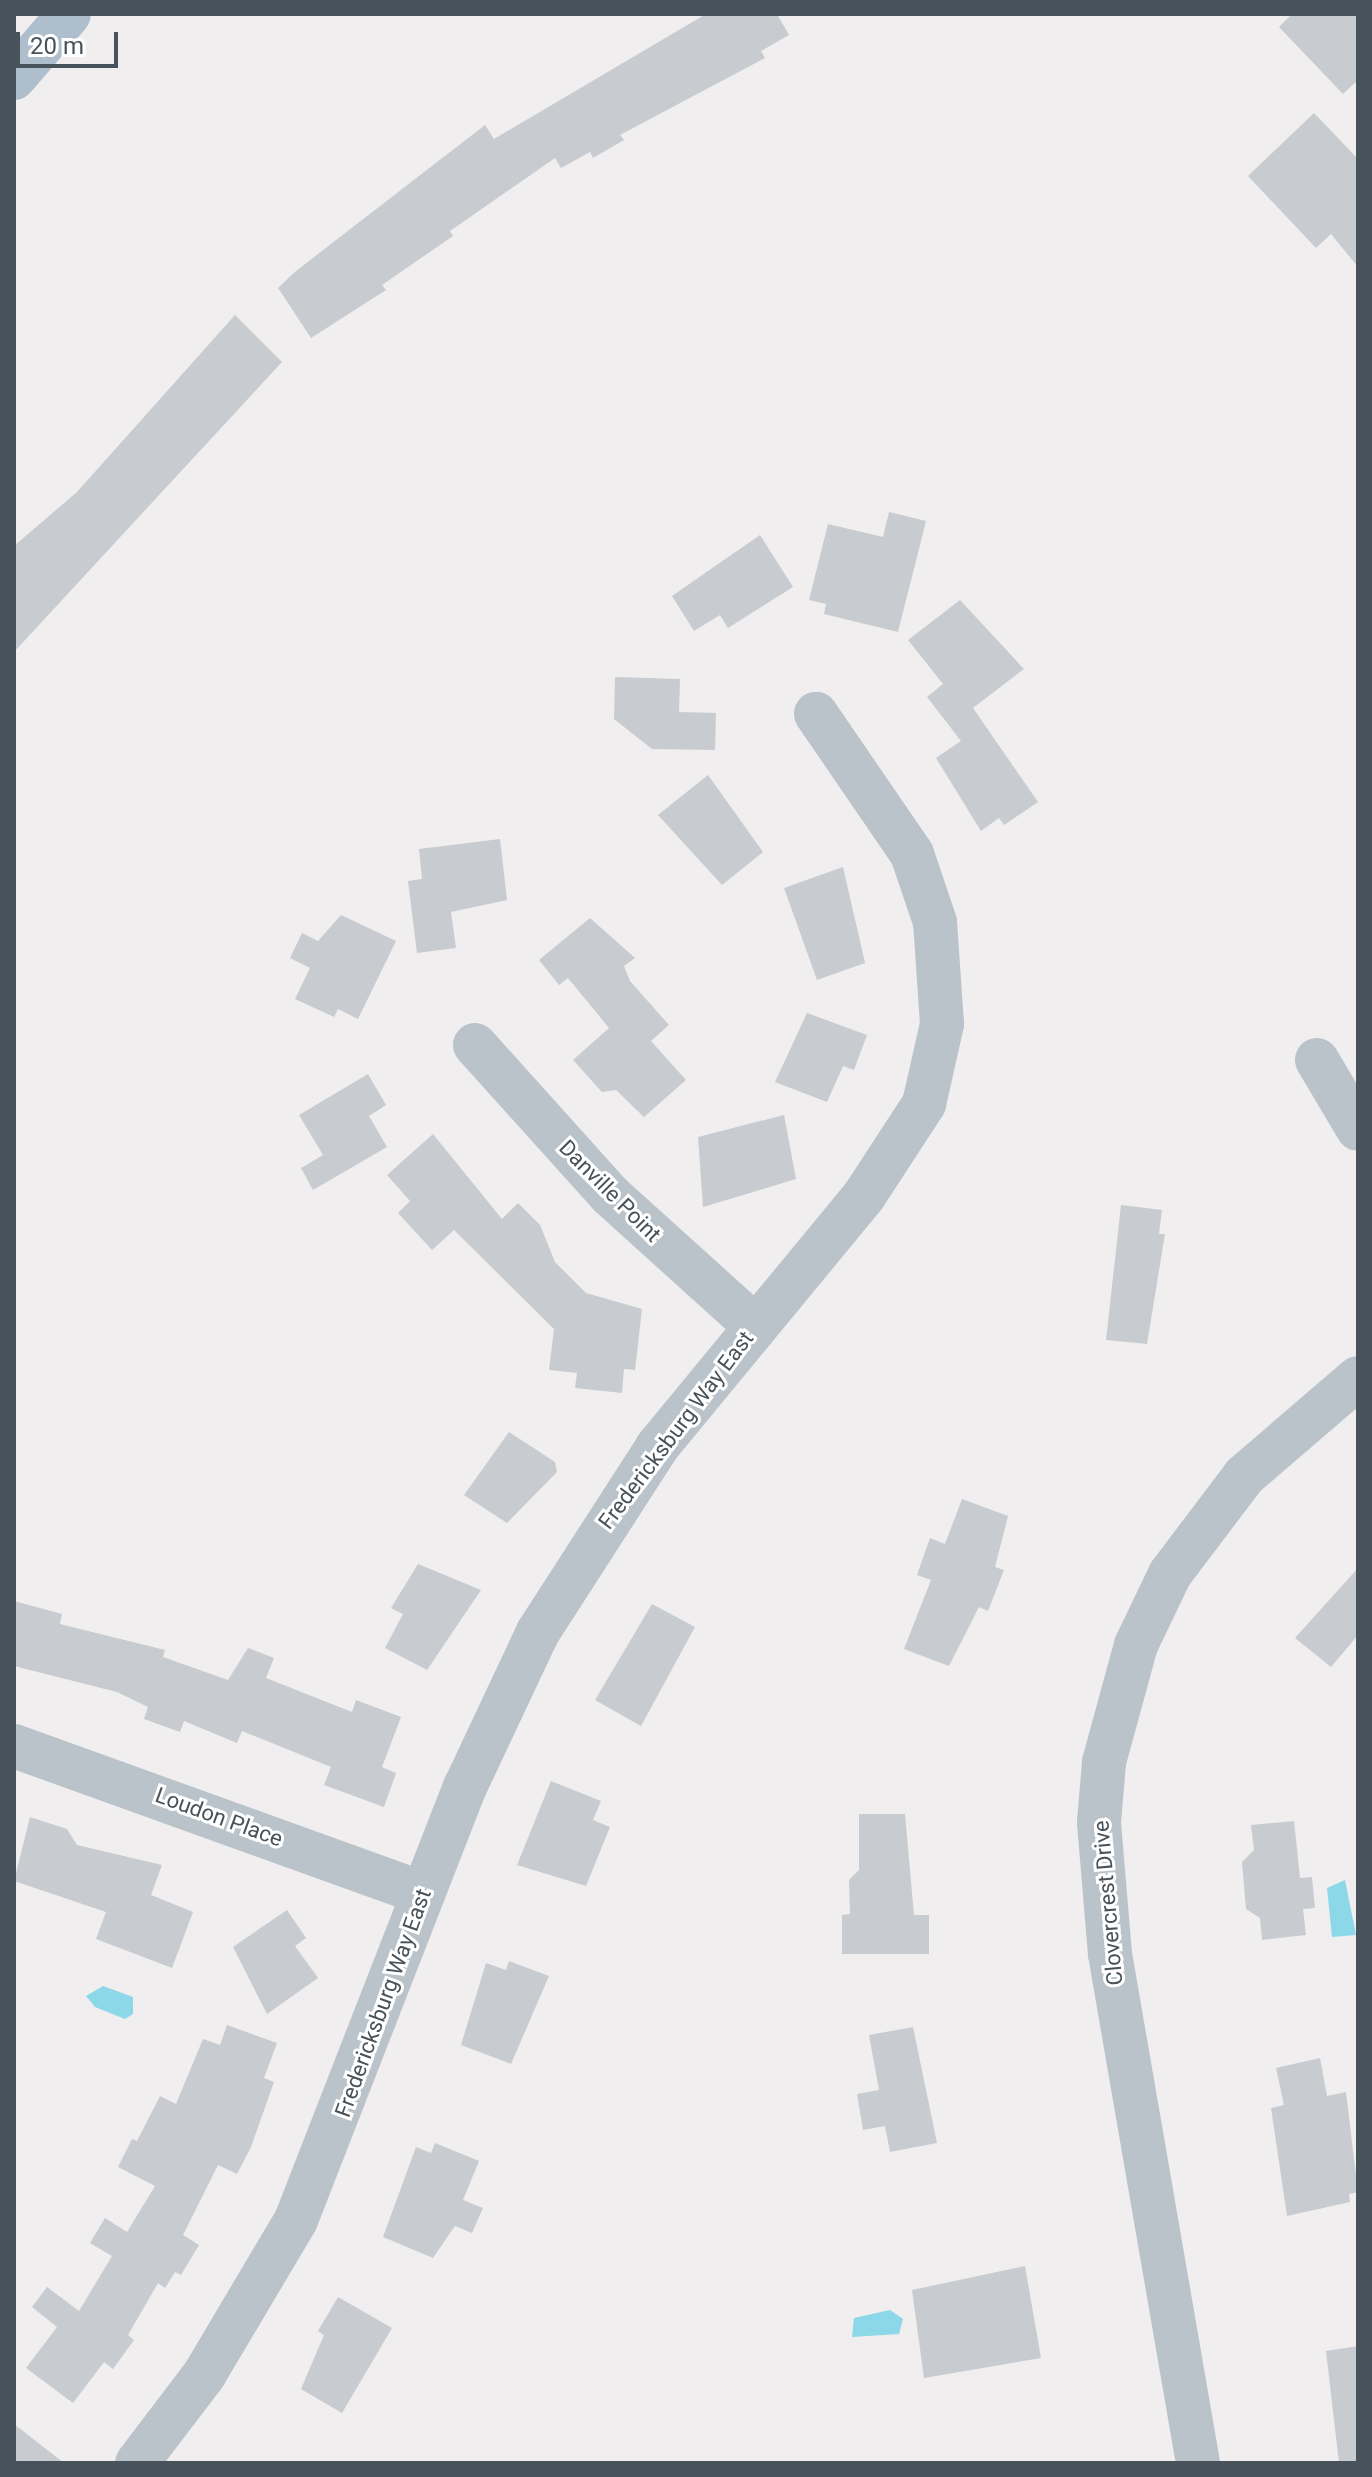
<!DOCTYPE html>
<html>
<head>
<meta charset="utf-8">
<style>
	body { margin:0 }
	#map { position:relative; width:1372px; height:2477px; overflow:hidden; background:#f0eeee; font-family:Roboto,sans-serif }
	div>[style] { position:absolute }
	.water>* { inset:0; background:#8dd8e8 }
	.building>* { inset:0; background:#c8cbd0 }
	.minor>* { height:44px; margin:-22px; padding:0 22px; transform-origin:22px; border-radius:22px; background:#bac3ca }
	.major>* { height:44px; margin:-22px; padding:0 22px; transform-origin:22px; border-radius:22px; background:#afbecc }
	span { translate:-50% -50%; white-space:nowrap; text-align:center; line-height:1.15; -webkit-text-stroke:6px #fff; paint-order:stroke }
	.street-label { font-size:22px; color:#47525a }
	.frame { position:absolute; inset:0; border:16px solid #47525a; pointer-events:none }
	.scale { position:absolute; left:16px; top:32px; width:102px; height:36px; box-sizing:border-box; border:4px solid #47525a; border-top:0; padding-left:10px; font-size:24px; line-height:28px; white-space:nowrap; color:#47525a; -webkit-text-stroke:6px #fff; paint-order:stroke }
</style>
</head>
<body>
<div id="map">
	<div class="water">
		<i style="clip-path:polygon(1345px 1880px,1356px 1935px,1332px 1937px,1327px 1888px)"></i>
		<i style="clip-path:polygon(103px 1986px,133px 1997px,133px 2014px,125px 2019px,95px 2007px,86px 1996px)"></i>
		<i style="clip-path:polygon(890px 2310px,903px 2319px,899px 2334px,852px 2337px,854px 2318px)"></i>
	</div>
	<div class="building">
		<i style="clip-path:polygon(706px 14px,777px 14px,789px 35px,761px 51px,765px 58px,620px 135px,624px 140px,593px 158px,590px 152px,561px 168px,555px 158px,450px 231px,453px 236px,382px 285px,386px 290px,311px 338px,278px 288px,296px 271px,485px 125px,494px 139px)"></i>
		<i style="clip-path:polygon(1292px 14px,1358px 14px,1358px 80px,1343px 94px,1279px 27px)"></i>
		<i style="clip-path:polygon(1314px 113px,1358px 159px,1358px 267px,1331px 234px,1316px 248px,1248px 176px)"></i>
		<i style="clip-path:polygon(235px 315px,282px 362px,14px 652px,14px 546px,77px 492px)"></i>
		<i style="clip-path:polygon(889px 512px,926px 521px,898px 632px,824px 614px,826px 604px,809px 600px,828px 524px,883px 537px)"></i>
		<i style="clip-path:polygon(760px 535px,793px 587px,728px 628px,720px 615px,694px 631px,672px 596px)"></i>
		<i style="clip-path:polygon(960px 600px,1024px 669px,973px 708px,1038px 802px,1004px 825px,999px 818px,981px 831px,936px 758px,961px 741px,927px 697px,943px 684px,908px 640px)"></i>
		<i style="clip-path:polygon(615px 677px,680px 679px,679px 712px,716px 713px,715px 750px,652px 749px,614px 719px)"></i>
		<i style="clip-path:polygon(708px 775px,763px 852px,722px 885px,658px 815px)"></i>
		<i style="clip-path:polygon(500px 839px,507px 900px,451px 912px,456px 948px,417px 953px,408px 881px,422px 879px,419px 849px)"></i>
		<i style="clip-path:polygon(843px 867px,865px 963px,817px 980px,784px 888px)"></i>
		<i style="clip-path:polygon(341px 915px,396px 941px,358px 1019px,338px 1009px,334px 1017px,295px 999px,310px 968px,290px 958px,302px 933px,318px 941px)"></i>
		<i style="clip-path:polygon(590px 918px,635px 958px,624px 966px,630px 981px,669px 1025px,651px 1041px,686px 1080px,644px 1117px,616px 1090px,602px 1092px,573px 1060px,609px 1028px,568px 978px,559px 985px,539px 960px)"></i>
		<i style="clip-path:polygon(807px 1013px,867px 1035px,854px 1070px,843px 1066px,827px 1102px,775px 1082px)"></i>
		<i style="clip-path:polygon(368px 1074px,386px 1105px,369px 1116px,387px 1147px,313px 1190px,301px 1168px,323px 1155px,299px 1115px)"></i>
		<i style="clip-path:polygon(784px 1115px,796px 1179px,703px 1207px,698px 1137px)"></i>
		<i style="clip-path:polygon(433px 1134px,502px 1219px,518px 1203px,540px 1225px,555px 1262px,586px 1293px,642px 1309px,635px 1370px,624px 1369px,622px 1393px,575px 1388px,577px 1373px,549px 1370px,554px 1329px,454px 1230px,432px 1250px,398px 1213px,410px 1201px,387px 1175px)"></i>
		<i style="clip-path:polygon(1121px 1205px,1162px 1210px,1159px 1234px,1165px 1234px,1147px 1344px,1106px 1340px)"></i>
		<i style="clip-path:polygon(509px 1432px,555px 1462px,557px 1472px,507px 1523px,464px 1495px)"></i>
		<i style="clip-path:polygon(962px 1499px,1008px 1516px,995px 1567px,1004px 1570px,988px 1611px,979px 1607px,949px 1666px,904px 1649px,931px 1580px,917px 1575px,930px 1538px,945px 1544px)"></i>
		<i style="clip-path:polygon(418px 1564px,481px 1590px,427px 1670px,385px 1648px,403px 1614px,391px 1608px)"></i>
		<i style="clip-path:polygon(1358px 1568px,1358px 1635px,1331px 1667px,1295px 1638px)"></i>
		<i style="clip-path:polygon(14px 1601px,62px 1614px,60px 1624px,165px 1650px,163px 1657px,228px 1680px,248px 1648px,274px 1658px,266px 1678px,352px 1712px,356px 1700px,401px 1717px,382px 1767px,396px 1773px,384px 1807px,324px 1785px,331px 1767px,242px 1731px,237px 1743px,184px 1721px,180px 1732px,144px 1719px,148px 1707px,117px 1692px,14px 1666px)"></i>
		<i style="clip-path:polygon(652px 1604px,695px 1627px,641px 1726px,595px 1700px)"></i>
		<i style="clip-path:polygon(551px 1781px,601px 1801px,593px 1820px,610px 1827px,586px 1886px,517px 1865px)"></i>
		<i style="clip-path:polygon(859px 1814px,905px 1814px,914px 1915px,929px 1915px,929px 1954px,842px 1954px,842px 1915px,850px 1914px,849px 1880px,859px 1870px)"></i>
		<i style="clip-path:polygon(30px 1817px,67px 1829px,77px 1845px,162px 1865px,151px 1895px,193px 1912px,172px 1968px,96px 1939px,106px 1912px,14px 1881px)"></i>
		<i style="clip-path:polygon(1294px 1821px,1300px 1878px,1312px 1877px,1315px 1908px,1303px 1909px,1306px 1935px,1262px 1940px,1260px 1918px,1246px 1909px,1242px 1862px,1254px 1850px,1251px 1825px)"></i>
		<i style="clip-path:polygon(287px 1910px,306px 1938px,295px 1946px,318px 1978px,267px 2014px,233px 1947px)"></i>
		<i style="clip-path:polygon(509px 1961px,549px 1976px,511px 2064px,461px 2045px,486px 1963px,506px 1970px)"></i>
		<i style="clip-path:polygon(227px 2025px,277px 2043px,264px 2078px,274px 2082px,251px 2147px,237px 2174px,218px 2165px,183px 2235px,199px 2245px,181px 2275px,175px 2272px,165px 2288px,158px 2283px,128px 2335px,134px 2340px,113px 2369px,104px 2362px,73px 2403px,26px 2368px,57px 2327px,32px 2307px,47px 2287px,79px 2311px,112px 2256px,90px 2243px,105px 2218px,127px 2232px,155px 2186px,118px 2167px,132px 2139px,137px 2141px,160px 2096px,176px 2104px,203px 2039px,220px 2045px)"></i>
		<i style="clip-path:polygon(913px 2027px,937px 2143px,890px 2152px,885px 2126px,863px 2130px,857px 2094px,879px 2090px,869px 2035px)"></i>
		<i style="clip-path:polygon(1320px 2058px,1327px 2096px,1346px 2092px,1358px 2192px,1349px 2194px,1350px 2202px,1287px 2216px,1271px 2108px,1284px 2105px,1276px 2068px)"></i>
		<i style="clip-path:polygon(435px 2143px,479px 2161px,463px 2200px,483px 2208px,472px 2233px,455px 2226px,433px 2258px,383px 2237px,416px 2147px,431px 2153px)"></i>
		<i style="clip-path:polygon(1025px 2266px,1041px 2358px,924px 2378px,912px 2290px)"></i>
		<i style="clip-path:polygon(338px 2297px,392px 2328px,342px 2413px,301px 2389px,324px 2335px,318px 2331px)"></i>
		<i style="clip-path:polygon(1358px 2346px,1358px 2463px,1339px 2463px,1326px 2351px)"></i>
		<i style="clip-path:polygon(14px 2424px,64px 2463px,14px 2463px)"></i>
	</div>
	<div class="minor">
		<i style="left:475px;top:1045px;width:202px;rotate:48deg"></i>
		<i style="left:610px;top:1195px;width:195px;rotate:42.1deg"></i>
		<i style="left:1317px;top:1060px;width:80px;rotate:59.3deg"></i>
		<i style="left:14px;top:1746px;width:435px;rotate:19.8deg"></i>
		<i style="left:137px;top:2463px;width:111px;rotate:-52.7deg"></i>
		<i style="left:204px;top:2375px;width:180px;rotate:-59.3deg"></i>
		<i style="left:296px;top:2220px;width:465px;rotate:-68.7deg"></i>
		<i style="left:465px;top:1787px;width:171px;rotate:-64.8deg"></i>
		<i style="left:538px;top:1632px;width:220px;rotate:-57.2deg"></i>
		<i style="left:657px;top:1447px;width:325px;rotate:-50.5deg"></i>
		<i style="left:864px;top:1196px;width:110px;rotate:-56.9deg"></i>
		<i style="left:924px;top:1104px;width:82px;rotate:-77.3deg"></i>
		<i style="left:942px;top:1024px;width:102px;rotate:-93.9deg"></i>
		<i style="left:935px;top:922px;width:72px;rotate:-108.7deg"></i>
		<i style="left:912px;top:854px;width:170px;rotate:-124.4deg"></i>
		<i style="left:1198px;top:2463px;width:517px;rotate:-99.81deg"></i>
		<i style="left:1110px;top:1954px;width:132px;rotate:-94.8deg"></i>
		<i style="left:1099px;top:1822px;width:60px;rotate:-85.2deg"></i>
		<i style="left:1104px;top:1762px;width:121px;rotate:-74.7deg"></i>
		<i style="left:1136px;top:1645px;width:79px;rotate:-64.4deg"></i>
		<i style="left:1170px;top:1574px;width:123px;rotate:-52.9deg"></i>
		<i style="left:1244px;top:1476px;width:150px;rotate:-40.7deg"></i>
	</div>
	<div class="major">
		<i style="left:14px;top:78px;width:84px;rotate:-49.3deg"></i>
	</div>
	<div class="street-label">
		<span style="left:610px;top:1191px;rotate:45deg">Danville Point</span>
		<span style="left:676px;top:1430px;rotate:-53deg">Fredericksburg Way East</span>
		<span style="left:219px;top:1817px;rotate:20deg">Loudon Place</span>
		<span style="left:1108px;top:1903px;rotate:-95deg">Clovercrest Drive</span>
		<span style="left:383px;top:2003px;rotate:-70deg">Fredericksburg Way East</span>
	</div>
	<div class="frame"></div>
	<div class="scale">20 m</div>
</div>
</body>
</html>
